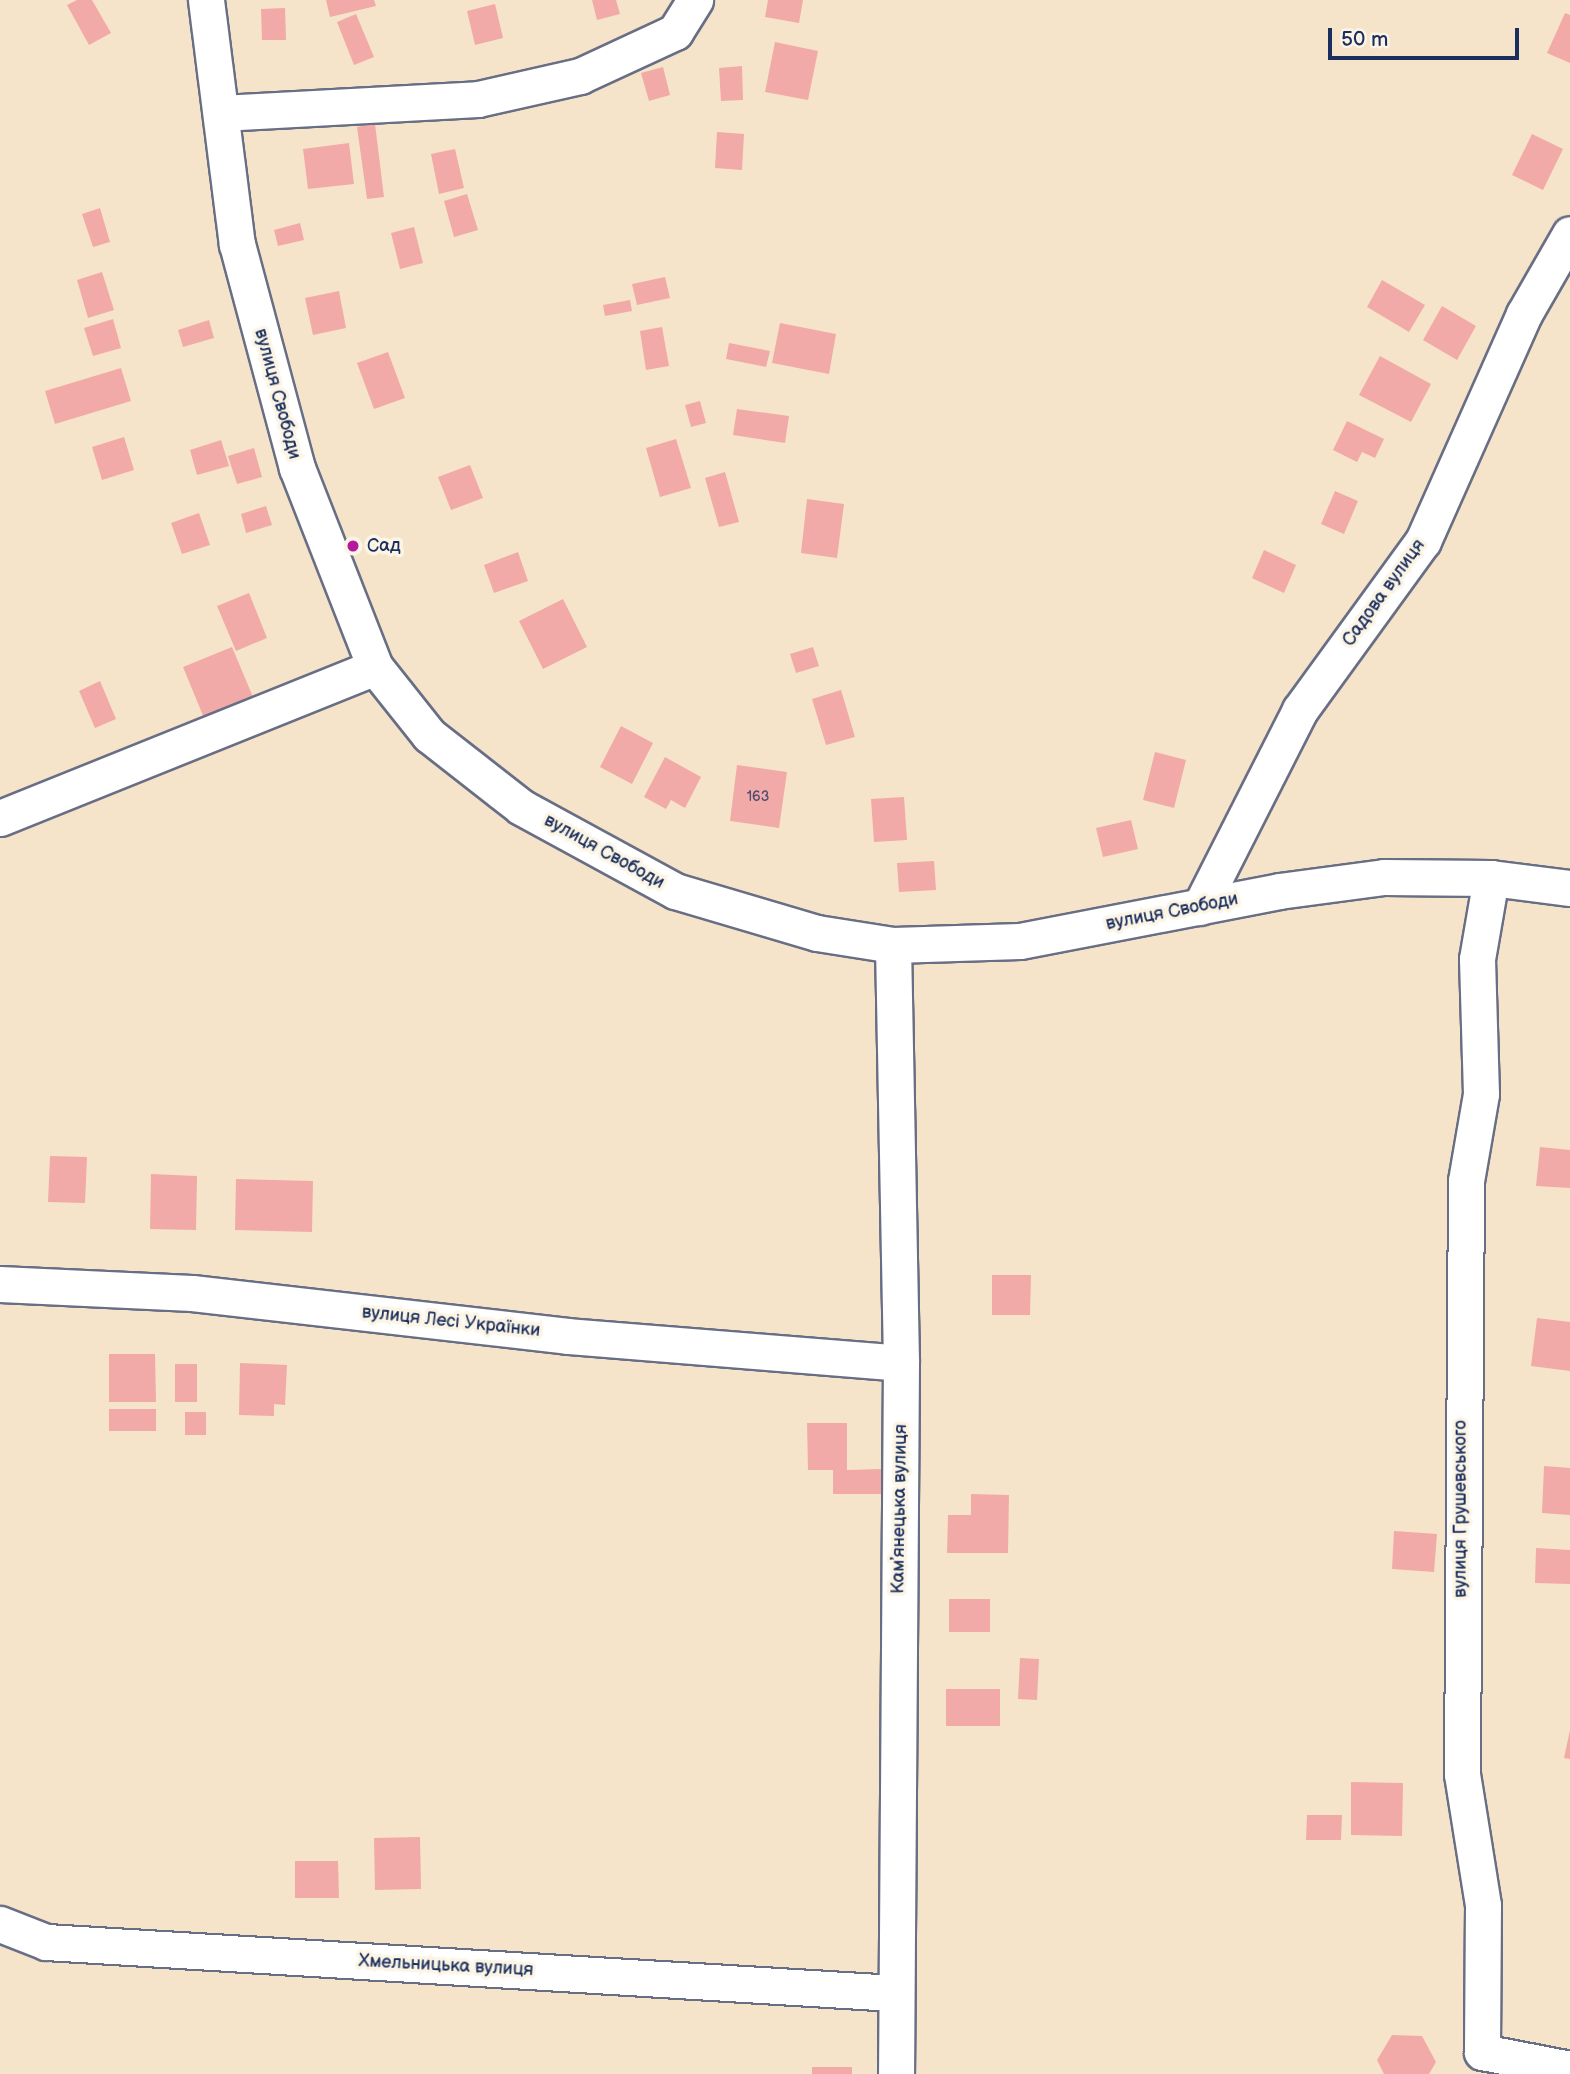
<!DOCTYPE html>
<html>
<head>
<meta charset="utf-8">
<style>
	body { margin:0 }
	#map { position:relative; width:1570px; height:2074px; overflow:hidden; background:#f6e4ca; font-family:"Balsamiq Sans",sans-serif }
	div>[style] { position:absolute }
	.building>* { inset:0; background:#f1aaa8 }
	.roads { filter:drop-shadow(2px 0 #686e84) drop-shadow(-2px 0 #686e84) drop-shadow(0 2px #686e84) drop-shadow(0 -2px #686e84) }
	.minor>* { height:35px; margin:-17.5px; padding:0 17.5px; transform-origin:17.5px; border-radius:17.5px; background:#fff }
	.dots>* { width:19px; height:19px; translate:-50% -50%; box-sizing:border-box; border:4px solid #fcf5e5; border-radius:50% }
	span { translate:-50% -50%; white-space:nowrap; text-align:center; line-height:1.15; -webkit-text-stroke:7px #fcf5e5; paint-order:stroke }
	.number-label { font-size:14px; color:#504e70 }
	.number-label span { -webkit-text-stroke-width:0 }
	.street-label { font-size:18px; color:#1b2f5e }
	.poi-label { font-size:18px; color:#1b2f5e }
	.left { translate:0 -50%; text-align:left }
	.scale { position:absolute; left:1328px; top:28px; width:191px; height:32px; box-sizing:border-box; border:4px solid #1b2f5e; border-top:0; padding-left:9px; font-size:21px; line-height:24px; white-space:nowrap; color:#1b2f5e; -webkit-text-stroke:5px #fcf5e5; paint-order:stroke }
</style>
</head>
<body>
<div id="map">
	<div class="building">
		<i style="clip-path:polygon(77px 0,92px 0,111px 33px,89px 45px,67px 5px)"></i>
		<i style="clip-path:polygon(326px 0,374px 0,376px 6px,330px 17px)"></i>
		<i style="clip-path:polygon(592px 0,616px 0,620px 14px,597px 20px)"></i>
		<i style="clip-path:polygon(768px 0,803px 0,799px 23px,765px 17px)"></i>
		<i style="clip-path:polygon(495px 4px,503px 38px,475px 45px,467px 11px)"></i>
		<i style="clip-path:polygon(285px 8px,286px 40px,262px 40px,261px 9px)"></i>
		<i style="clip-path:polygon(1565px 13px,1570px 15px,1570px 63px,1547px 53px)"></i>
		<i style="clip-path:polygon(356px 14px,374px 57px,354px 65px,337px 22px)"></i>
		<i style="clip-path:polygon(775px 42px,818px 51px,808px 100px,765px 92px)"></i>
		<i style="clip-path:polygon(742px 66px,743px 100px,721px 101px,719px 68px)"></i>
		<i style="clip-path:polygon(663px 67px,670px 95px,649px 101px,641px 73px)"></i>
		<i style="clip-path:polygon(375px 124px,384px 197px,367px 199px,357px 127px)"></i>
		<i style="clip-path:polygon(717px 132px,744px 134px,742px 170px,715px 168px)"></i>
		<i style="clip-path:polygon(1532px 134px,1563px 149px,1543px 190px,1512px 175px)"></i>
		<i style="clip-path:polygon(349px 143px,354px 184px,308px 189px,303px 149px)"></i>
		<i style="clip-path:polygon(455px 149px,464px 188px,439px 194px,431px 154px)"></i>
		<i style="clip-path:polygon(467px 194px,478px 230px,454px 237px,444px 201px)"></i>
		<i style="clip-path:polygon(100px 208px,110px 242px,93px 247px,82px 214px)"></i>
		<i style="clip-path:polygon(300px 223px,304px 240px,278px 246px,274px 230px)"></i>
		<i style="clip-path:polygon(414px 227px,423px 263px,400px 269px,391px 233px)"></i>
		<i style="clip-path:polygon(102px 272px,114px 310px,88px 318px,77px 280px)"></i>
		<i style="clip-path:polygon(665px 277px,670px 298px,637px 305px,632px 284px)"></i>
		<i style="clip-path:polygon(1382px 280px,1425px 305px,1409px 332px,1367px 307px)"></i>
		<i style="clip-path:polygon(339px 291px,346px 328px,313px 335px,305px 298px)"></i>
		<i style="clip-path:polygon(630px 300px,632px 311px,605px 316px,603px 305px)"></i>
		<i style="clip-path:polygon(1442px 306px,1476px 326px,1457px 360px,1423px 340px)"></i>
		<i style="clip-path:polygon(113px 319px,121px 348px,93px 356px,84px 328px)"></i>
		<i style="clip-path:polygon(209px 320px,214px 338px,183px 347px,178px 330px)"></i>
		<i style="clip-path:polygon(780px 323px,836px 334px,829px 374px,772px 363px)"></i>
		<i style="clip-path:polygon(662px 327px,669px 366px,646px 370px,640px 331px)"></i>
		<i style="clip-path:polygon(729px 343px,770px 351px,766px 367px,726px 359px)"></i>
		<i style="clip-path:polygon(388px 352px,405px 398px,374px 409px,357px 363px)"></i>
		<i style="clip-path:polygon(1380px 356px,1431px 384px,1411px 422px,1359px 395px)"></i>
		<i style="clip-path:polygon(121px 368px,131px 401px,55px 424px,45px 391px)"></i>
		<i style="clip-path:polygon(700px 401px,706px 423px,691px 427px,685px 405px)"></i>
		<i style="clip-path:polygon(737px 409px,789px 416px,785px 443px,733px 435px)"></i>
		<i style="clip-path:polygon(1347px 421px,1384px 439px,1375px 458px,1362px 452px,1357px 462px,1333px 450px)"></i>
		<i style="clip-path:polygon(124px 437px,134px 470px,102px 480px,92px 447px)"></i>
		<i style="clip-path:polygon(676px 439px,691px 488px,660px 497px,646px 448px)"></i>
		<i style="clip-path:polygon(221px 440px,229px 466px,197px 475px,190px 450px)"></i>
		<i style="clip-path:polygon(254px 448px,262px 477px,237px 484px,228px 456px)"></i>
		<i style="clip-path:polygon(470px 465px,483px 498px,451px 510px,438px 477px)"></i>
		<i style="clip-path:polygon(725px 472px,739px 522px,719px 527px,705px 478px)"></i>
		<i style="clip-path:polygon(1335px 491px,1358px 501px,1344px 534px,1321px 524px)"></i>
		<i style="clip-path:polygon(807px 499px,844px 504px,837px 558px,801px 553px)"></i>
		<i style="clip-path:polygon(266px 506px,272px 525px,246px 533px,241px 514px)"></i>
		<i style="clip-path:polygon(199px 513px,210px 545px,182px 554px,171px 523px)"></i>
		<i style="clip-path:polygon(1264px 550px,1296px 565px,1284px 593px,1252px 578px)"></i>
		<i style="clip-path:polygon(518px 552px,528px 581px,494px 593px,484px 565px)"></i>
		<i style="clip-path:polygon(249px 593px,267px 638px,236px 651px,217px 606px)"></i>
		<i style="clip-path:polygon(563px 599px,587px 647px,543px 669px,519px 621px)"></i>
		<i style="clip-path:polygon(232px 647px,253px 697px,204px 718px,183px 667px)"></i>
		<i style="clip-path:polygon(813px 647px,819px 666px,796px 673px,790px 654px)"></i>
		<i style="clip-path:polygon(100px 681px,116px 719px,95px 728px,79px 691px)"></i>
		<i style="clip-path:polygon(841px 690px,855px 737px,826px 745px,812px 699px)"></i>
		<i style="clip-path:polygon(621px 726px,653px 743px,632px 784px,600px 767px)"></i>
		<i style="clip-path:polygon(1155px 752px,1186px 760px,1174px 808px,1143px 800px)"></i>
		<i style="clip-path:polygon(665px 757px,701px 777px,685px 808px,671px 800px,666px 809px,644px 797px)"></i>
		<i style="clip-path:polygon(737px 765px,787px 772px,779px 828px,730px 821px)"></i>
		<i style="clip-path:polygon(904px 797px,907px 840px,874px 842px,871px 799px)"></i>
		<i style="clip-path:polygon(1131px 820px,1138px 849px,1103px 857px,1096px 828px)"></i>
		<i style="clip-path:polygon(934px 861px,936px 890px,899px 892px,897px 863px)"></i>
		<i style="clip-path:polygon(1540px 1147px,1570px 1150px,1570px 1188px,1536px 1186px)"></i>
		<i style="clip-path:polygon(50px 1156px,87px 1157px,85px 1203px,48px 1202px)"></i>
		<i style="clip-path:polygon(151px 1174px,197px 1176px,196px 1230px,150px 1229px)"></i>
		<i style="clip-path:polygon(236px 1179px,313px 1181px,312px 1232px,235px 1230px)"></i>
		<i style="clip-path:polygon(992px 1275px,1031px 1275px,1030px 1315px,992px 1315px)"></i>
		<i style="clip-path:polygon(1537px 1318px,1570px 1322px,1570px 1371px,1531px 1366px)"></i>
		<i style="clip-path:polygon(109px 1354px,155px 1354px,156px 1402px,109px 1402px)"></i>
		<i style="clip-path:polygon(240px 1363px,287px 1365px,285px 1405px,274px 1404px,274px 1416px,239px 1415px)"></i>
		<i style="clip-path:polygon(175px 1364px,197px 1364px,197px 1402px,175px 1402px)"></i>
		<i style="clip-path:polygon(109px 1409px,156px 1409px,156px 1431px,109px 1431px)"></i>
		<i style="clip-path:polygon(185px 1412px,206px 1412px,206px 1435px,185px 1435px)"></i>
		<i style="clip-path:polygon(807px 1423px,847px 1423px,847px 1470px,882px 1469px,882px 1494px,833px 1494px,833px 1470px,808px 1470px)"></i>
		<i style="clip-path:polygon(1544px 1466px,1570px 1468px,1570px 1515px,1542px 1513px)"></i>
		<i style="clip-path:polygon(971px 1494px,1009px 1495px,1008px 1553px,947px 1553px,948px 1515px,971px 1515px)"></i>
		<i style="clip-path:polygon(1394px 1531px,1437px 1534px,1434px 1572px,1392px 1569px)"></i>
		<i style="clip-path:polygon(1536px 1548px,1570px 1550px,1570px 1584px,1535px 1583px)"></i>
		<i style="clip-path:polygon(949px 1599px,990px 1599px,990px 1632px,949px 1632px)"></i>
		<i style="clip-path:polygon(1020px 1658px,1039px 1659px,1037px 1700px,1018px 1699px)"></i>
		<i style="clip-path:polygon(946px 1689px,1000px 1689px,1000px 1726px,946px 1726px)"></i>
		<i style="clip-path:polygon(1570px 1730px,1570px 1759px,1564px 1758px)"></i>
		<i style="clip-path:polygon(1351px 1782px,1403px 1783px,1402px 1836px,1351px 1835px)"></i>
		<i style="clip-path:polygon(1307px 1815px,1342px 1815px,1341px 1840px,1306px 1840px)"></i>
		<i style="clip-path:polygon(420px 1837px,421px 1889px,375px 1890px,374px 1838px)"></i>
		<i style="clip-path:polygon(295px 1861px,338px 1861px,339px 1898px,295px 1898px)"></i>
		<i style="clip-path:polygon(1392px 2035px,1422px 2036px,1436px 2062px,1429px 2074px,1384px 2074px,1377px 2060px)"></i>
		<i style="clip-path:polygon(812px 2067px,852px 2067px,852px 2074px,812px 2074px)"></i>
	</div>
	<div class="roads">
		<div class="minor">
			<i style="left:206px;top:0;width:246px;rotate:82.8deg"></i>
			<i style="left:237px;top:244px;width:232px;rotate:75deg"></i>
			<i style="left:297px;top:468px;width:214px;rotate:68.6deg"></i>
			<i style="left:375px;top:667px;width:87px;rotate:51.5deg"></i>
			<i style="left:429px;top:735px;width:117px;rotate:38deg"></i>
			<i style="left:521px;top:807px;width:175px;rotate:28.6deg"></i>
			<i style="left:675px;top:891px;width:148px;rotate:16.5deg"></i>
			<i style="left:817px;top:933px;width:77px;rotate:9deg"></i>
			<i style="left:893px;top:945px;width:127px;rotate:-1.8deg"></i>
			<i style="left:1020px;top:941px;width:264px;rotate:-10.9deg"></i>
			<i style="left:1279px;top:891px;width:106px;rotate:-7.6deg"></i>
			<i style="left:1384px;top:877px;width:107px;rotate:0.5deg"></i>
			<i style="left:1491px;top:878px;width:80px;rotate:7.2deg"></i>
			<i style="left:221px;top:113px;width:257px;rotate:-3.1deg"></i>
			<i style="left:478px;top:99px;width:105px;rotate:-12.7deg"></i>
			<i style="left:580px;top:76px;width:105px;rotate:-24.9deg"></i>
			<i style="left:675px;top:32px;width:38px;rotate:-58deg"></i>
			<i style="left:0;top:818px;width:404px;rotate:-21.9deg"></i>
			<i style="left:1491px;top:878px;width:82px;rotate:99.8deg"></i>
			<i style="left:1477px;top:959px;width:135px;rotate:88.3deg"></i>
			<i style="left:1481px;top:1094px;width:88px;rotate:99.8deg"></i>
			<i style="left:1466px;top:1181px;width:593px;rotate:90.39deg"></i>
			<i style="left:1462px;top:1774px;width:133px;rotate:80.9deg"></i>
			<i style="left:1483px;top:1905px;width:147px;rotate:90.4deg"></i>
			<i style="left:1482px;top:2052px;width:90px;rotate:10.9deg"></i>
			<i style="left:1200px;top:907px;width:221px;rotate:-63.1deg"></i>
			<i style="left:1300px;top:710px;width:209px;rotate:-54deg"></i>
			<i style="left:1423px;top:541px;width:248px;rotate:-66deg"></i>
			<i style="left:1524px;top:314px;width:92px;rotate:-60.1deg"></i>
			<i style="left:893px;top:945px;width:418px;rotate:88.9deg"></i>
			<i style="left:901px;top:1363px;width:711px;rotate:90.4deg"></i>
			<i style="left:0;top:1284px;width:192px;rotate:2.7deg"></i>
			<i style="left:192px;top:1293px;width:378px;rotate:6.5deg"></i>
			<i style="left:568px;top:1336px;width:334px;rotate:4.6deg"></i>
			<i style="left:0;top:1924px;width:49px;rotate:21.4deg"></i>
			<i style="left:46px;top:1942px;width:851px;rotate:3.44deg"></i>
		</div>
	</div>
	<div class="dots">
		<i style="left:353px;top:546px;background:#b5179e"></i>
	</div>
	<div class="number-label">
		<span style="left:758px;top:797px">163</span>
	</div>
	<div class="street-label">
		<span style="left:277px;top:394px;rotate:75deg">вулиця Свободи</span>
		<span style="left:1384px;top:593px;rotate:-54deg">Садова вулиця</span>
		<span style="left:604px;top:852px;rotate:29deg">вулиця Свободи</span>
		<span style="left:1172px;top:912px;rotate:-11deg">вулиця Свободи</span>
		<span style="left:451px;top:1322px;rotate:6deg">вулиця Лесі Українки</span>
		<span style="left:900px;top:1509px;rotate:-89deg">Камʼянецька вулиця</span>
		<span style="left:1461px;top:1509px;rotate:-90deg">вулиця Грушевського</span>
		<span style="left:446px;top:1966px;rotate:3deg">Хмельницька вулиця</span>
	</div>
	<div class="poi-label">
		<span class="left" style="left:367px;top:546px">Сад</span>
	</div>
	<div class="scale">50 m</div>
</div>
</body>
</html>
